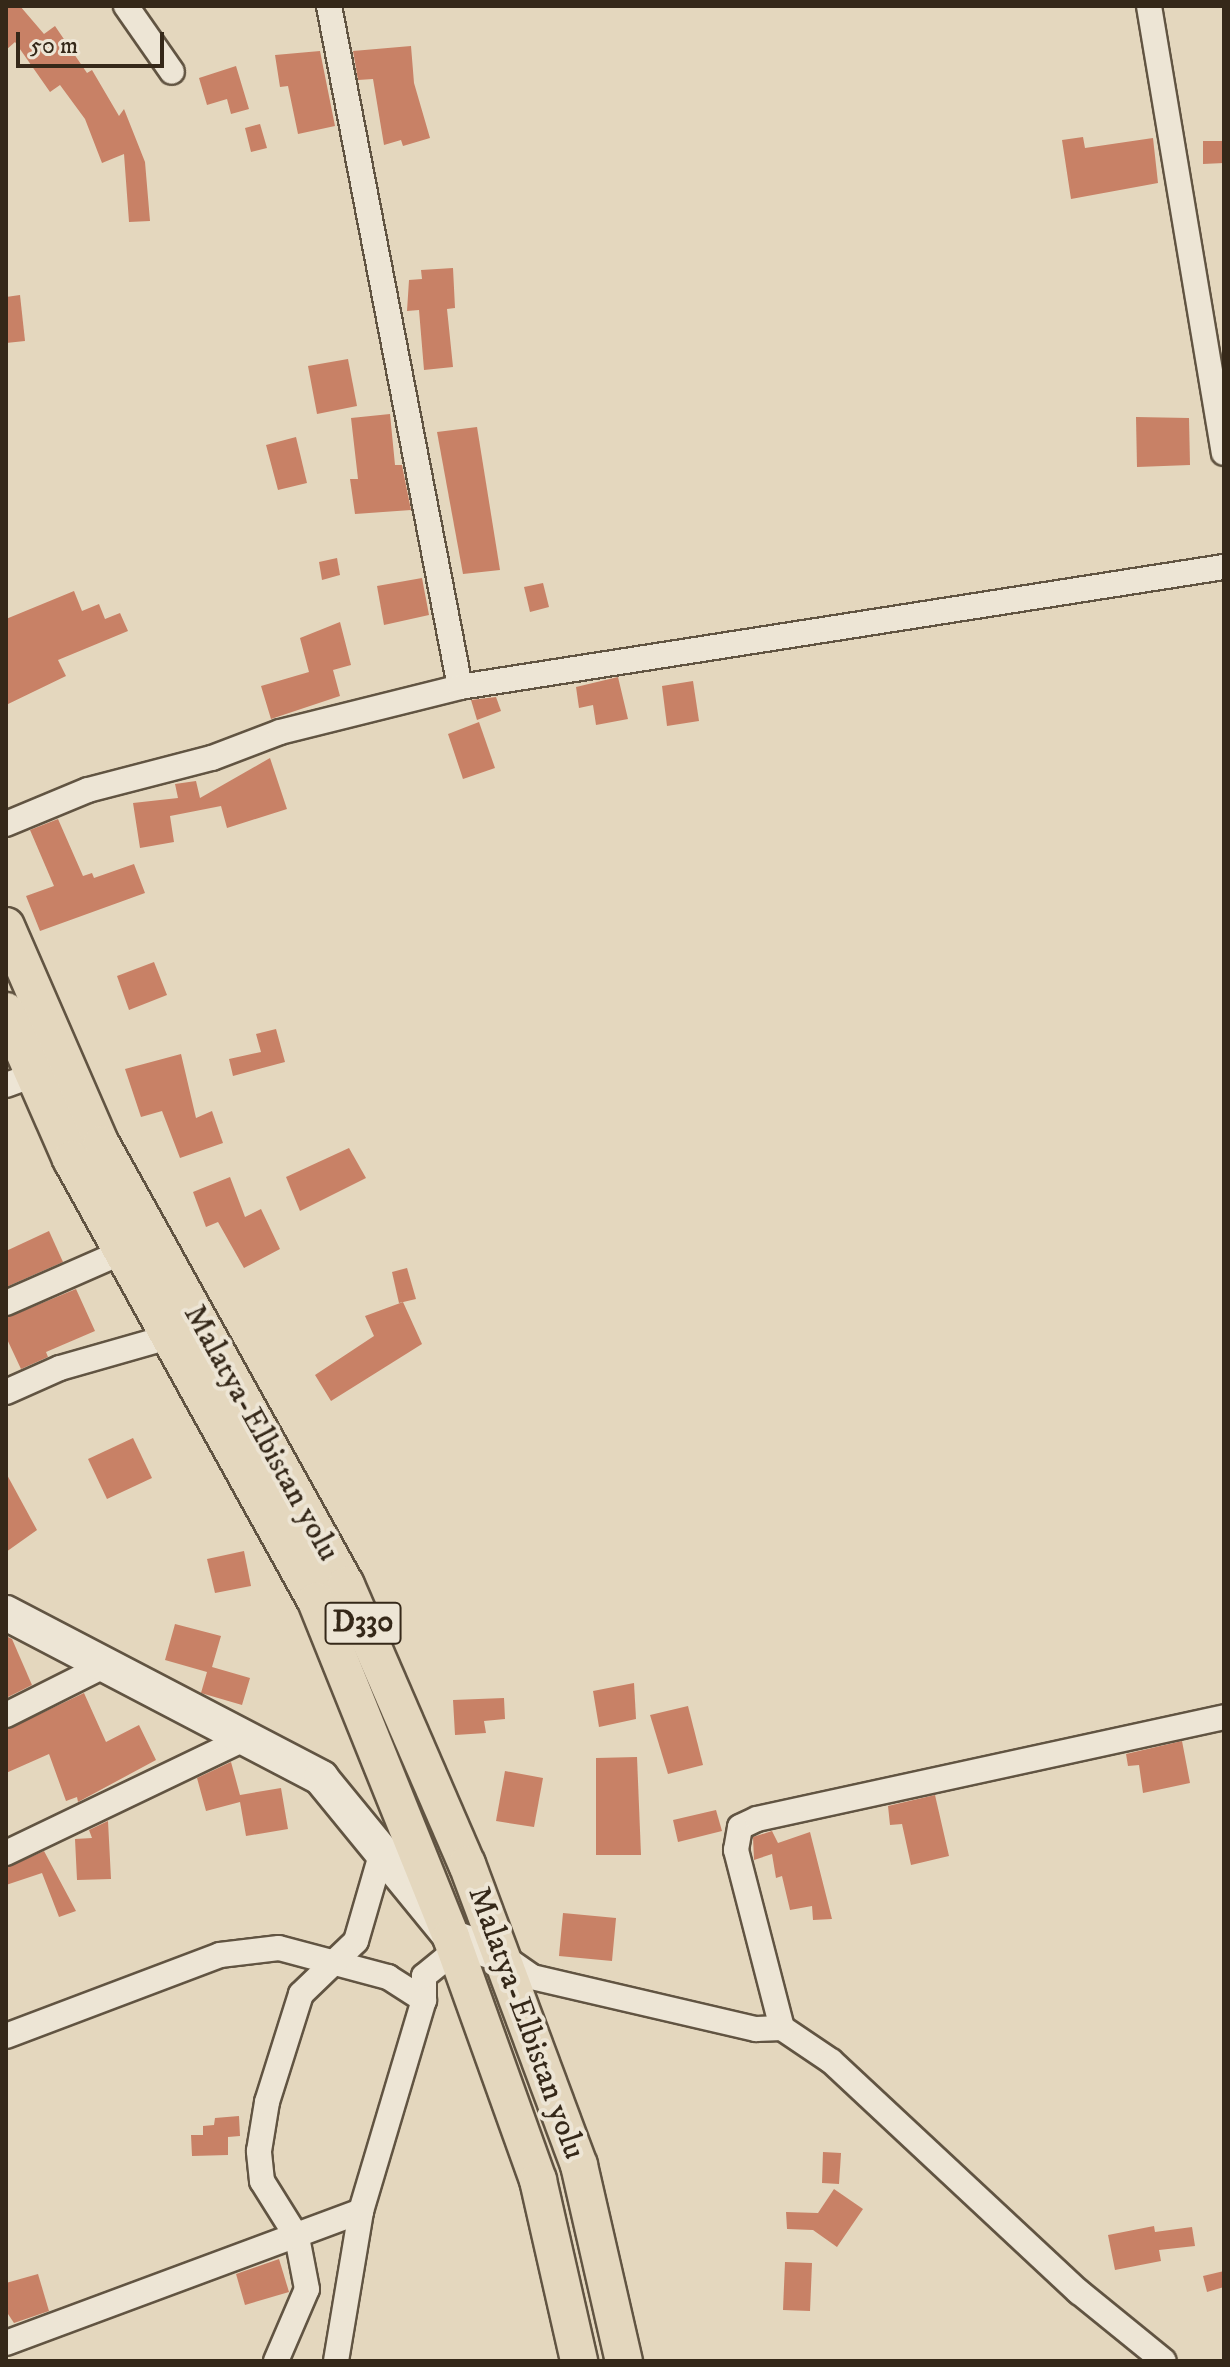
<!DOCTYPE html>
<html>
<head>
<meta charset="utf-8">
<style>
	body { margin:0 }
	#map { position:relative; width:1230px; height:2367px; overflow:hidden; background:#e4d7be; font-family:"IM FELL DW Pica",serif }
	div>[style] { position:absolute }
	.building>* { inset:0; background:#c88166 }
	.roads { filter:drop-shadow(2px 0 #615442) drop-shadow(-2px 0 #615442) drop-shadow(0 2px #615442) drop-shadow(0 -2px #615442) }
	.street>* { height:24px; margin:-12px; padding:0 12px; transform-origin:12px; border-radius:12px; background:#ede5d5 }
	.secondary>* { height:34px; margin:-17px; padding:0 17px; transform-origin:17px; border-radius:17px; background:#ede5d5 }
	.primary>* { height:36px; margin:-18px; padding:0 18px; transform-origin:18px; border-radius:18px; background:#e4d7be }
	span { translate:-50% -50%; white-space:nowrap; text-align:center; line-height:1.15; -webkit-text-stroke:8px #ede5d5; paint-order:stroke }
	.shield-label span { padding:2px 6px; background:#ede5d5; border:2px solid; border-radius:6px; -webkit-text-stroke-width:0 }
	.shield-label { font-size:30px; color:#352819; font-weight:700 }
	.street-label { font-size:32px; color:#352819 }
	.frame { position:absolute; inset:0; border:8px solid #352819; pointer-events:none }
	.scale { position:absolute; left:16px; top:32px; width:148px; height:36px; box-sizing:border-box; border:4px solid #352819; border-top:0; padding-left:10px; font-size:24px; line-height:28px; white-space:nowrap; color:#352819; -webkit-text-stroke:6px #ede5d5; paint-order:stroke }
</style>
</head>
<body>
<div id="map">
	<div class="building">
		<i style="clip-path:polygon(6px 6px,20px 6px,44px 34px,55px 26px,87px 73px,92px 70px,119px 116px,124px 109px,145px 162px,150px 221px,129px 222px,124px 154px,102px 163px,85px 119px,60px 85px,50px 92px,15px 42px,6px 50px)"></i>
		<i style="clip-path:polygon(411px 46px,414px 83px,430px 138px,403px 146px,401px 140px,384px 145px,373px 79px,358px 80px,353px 51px)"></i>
		<i style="clip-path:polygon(320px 51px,335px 126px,298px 134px,288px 86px,280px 87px,275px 55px)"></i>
		<i style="clip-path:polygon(236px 66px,249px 109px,231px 114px,227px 99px,207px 105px,199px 78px)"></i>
		<i style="clip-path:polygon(260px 124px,267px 148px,251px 152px,245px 128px)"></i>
		<i style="clip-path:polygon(1083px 137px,1085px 148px,1153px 138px,1158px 183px,1071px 199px,1062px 140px)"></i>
		<i style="clip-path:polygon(1203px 141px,1224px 141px,1224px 163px,1203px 164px)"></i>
		<i style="clip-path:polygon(453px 268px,455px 308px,447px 309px,453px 367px,424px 370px,419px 310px,407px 311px,409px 280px,422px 279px,421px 270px)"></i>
		<i style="clip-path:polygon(20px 295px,25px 341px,6px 343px,6px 297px)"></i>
		<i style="clip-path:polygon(348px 359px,357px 406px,317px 414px,308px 366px)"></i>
		<i style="clip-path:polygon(390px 414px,395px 465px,402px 465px,411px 510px,355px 514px,350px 479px,358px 479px,351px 418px)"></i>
		<i style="clip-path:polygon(1136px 417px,1189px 418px,1190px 465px,1137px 467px)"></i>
		<i style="clip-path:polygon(477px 427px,500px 570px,463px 574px,437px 432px)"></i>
		<i style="clip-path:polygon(296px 437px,307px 483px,278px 490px,266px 445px)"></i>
		<i style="clip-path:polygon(337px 558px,340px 575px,322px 580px,319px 562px)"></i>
		<i style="clip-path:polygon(422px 578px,429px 615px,384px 625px,377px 586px)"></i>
		<i style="clip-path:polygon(543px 583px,549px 607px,530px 612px,524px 587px)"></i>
		<i style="clip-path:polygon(74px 591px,82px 611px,99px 604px,105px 619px,120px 613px,128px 631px,58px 660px,66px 676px,6px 705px,6px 619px)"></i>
		<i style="clip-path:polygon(340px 622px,351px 665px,333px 670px,340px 696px,271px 719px,261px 686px,309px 672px,300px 638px)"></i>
		<i style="clip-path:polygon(618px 677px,628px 719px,596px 725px,593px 705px,579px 708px,576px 687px)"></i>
		<i style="clip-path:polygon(693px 681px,699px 721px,667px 726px,662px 686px)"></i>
		<i style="clip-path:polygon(496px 697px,501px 711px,477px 720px,471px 700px)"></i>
		<i style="clip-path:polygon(479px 722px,495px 768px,463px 779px,448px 734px)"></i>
		<i style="clip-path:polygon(270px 758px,287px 809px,227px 828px,221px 806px,170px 816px,174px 842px,140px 848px,133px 803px,178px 798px,175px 784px,196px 781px,200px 798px)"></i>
		<i style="clip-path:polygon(58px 819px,83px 876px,92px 873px,94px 878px,134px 864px,145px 893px,40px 931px,26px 896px,54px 886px,30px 830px)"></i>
		<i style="clip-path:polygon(154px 962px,167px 995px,129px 1010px,117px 976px)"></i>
		<i style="clip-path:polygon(276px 1029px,285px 1062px,233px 1076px,229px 1059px,261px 1052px,256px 1034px)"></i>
		<i style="clip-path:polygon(181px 1054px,196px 1118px,212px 1111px,223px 1143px,180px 1158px,162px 1111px,141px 1117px,125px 1069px)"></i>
		<i style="clip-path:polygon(349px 1148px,366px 1178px,300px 1211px,286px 1177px)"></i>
		<i style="clip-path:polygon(230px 1177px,245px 1217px,261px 1209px,280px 1249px,244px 1268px,218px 1222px,206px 1227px,193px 1192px)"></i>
		<i style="clip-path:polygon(49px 1231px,63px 1262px,6px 1287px,6px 1251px)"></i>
		<i style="clip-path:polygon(407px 1268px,416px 1299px,399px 1303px,392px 1272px)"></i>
		<i style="clip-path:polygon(76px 1289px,95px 1331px,46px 1352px,48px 1357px,21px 1369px,6px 1337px,6px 1318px)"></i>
		<i style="clip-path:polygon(403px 1302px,422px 1344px,331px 1401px,315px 1375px,374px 1336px,365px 1316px)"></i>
		<i style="clip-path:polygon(133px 1438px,152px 1478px,107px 1499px,88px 1459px)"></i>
		<i style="clip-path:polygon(6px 1473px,37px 1530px,6px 1552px)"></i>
		<i style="clip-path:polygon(244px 1551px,251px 1586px,215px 1593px,207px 1559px)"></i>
		<i style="clip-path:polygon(175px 1624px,221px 1636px,212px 1667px,250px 1678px,242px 1705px,201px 1693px,207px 1672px,165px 1660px)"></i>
		<i style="clip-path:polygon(6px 1636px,12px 1639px,32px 1685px,6px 1698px)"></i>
		<i style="clip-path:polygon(634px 1683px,636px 1719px,599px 1727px,593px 1691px)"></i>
		<i style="clip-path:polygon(84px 1693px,106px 1742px,139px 1725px,156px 1760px,78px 1802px,77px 1797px,66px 1801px,49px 1754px,6px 1773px,6px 1730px)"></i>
		<i style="clip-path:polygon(504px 1698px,505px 1719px,484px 1721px,486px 1733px,455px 1735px,453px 1700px)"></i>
		<i style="clip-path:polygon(688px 1706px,703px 1765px,668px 1774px,650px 1715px)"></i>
		<i style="clip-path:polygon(1182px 1741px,1190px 1783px,1143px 1793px,1139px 1765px,1128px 1766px,1126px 1754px)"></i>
		<i style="clip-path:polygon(637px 1757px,641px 1855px,596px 1855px,596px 1758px)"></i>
		<i style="clip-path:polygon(231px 1762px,240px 1795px,281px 1788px,288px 1829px,246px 1836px,240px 1802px,206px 1811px,197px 1778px)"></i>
		<i style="clip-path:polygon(505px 1771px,543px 1778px,534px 1827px,496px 1821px)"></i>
		<i style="clip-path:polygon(935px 1795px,949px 1856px,911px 1865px,902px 1824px,890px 1825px,888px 1806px)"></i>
		<i style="clip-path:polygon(716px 1810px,722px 1831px,678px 1842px,673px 1820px)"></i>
		<i style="clip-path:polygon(108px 1821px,111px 1879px,77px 1880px,75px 1839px,92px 1838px,89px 1830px)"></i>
		<i style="clip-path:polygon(772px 1831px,778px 1843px,810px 1832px,832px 1919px,813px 1920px,812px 1906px,790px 1910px,782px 1876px,776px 1878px,772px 1854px,754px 1860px,753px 1837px)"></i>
		<i style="clip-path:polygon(44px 1851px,76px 1911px,59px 1917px,42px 1873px,6px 1885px,6px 1868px)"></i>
		<i style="clip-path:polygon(563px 1913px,616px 1918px,612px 1961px,559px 1956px)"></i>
		<i style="clip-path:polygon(239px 2116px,240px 2136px,228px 2137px,228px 2155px,192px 2156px,191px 2135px,203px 2135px,203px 2126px,214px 2125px,215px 2118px)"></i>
		<i style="clip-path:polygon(823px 2152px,841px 2153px,839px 2184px,822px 2183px)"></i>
		<i style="clip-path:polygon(834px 2189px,863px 2209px,837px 2247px,813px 2230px,787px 2229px,786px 2212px,818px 2213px)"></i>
		<i style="clip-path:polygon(1154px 2226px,1155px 2232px,1192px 2227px,1195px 2246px,1159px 2250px,1161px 2261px,1115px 2270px,1108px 2235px)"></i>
		<i style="clip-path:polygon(279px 2259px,289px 2292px,245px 2305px,236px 2274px)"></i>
		<i style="clip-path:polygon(785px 2262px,812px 2263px,810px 2311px,783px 2310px)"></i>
		<i style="clip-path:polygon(1224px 2271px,1224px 2287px,1207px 2292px,1203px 2276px)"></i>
		<i style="clip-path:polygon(38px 2274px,49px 2311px,14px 2323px,6px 2311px,6px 2283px)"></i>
	</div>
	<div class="roads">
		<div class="street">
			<i style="left:126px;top:6px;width:80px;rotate:55.1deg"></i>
			<i style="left:329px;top:6px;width:693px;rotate:79.11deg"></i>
			<i style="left:1149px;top:6px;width:453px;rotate:80.5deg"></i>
			<i style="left:6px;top:824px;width:89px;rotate:-22.5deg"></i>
			<i style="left:88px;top:790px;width:128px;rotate:-14.5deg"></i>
			<i style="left:212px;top:758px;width:73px;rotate:-20.9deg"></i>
			<i style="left:280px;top:732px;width:186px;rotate:-14deg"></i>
			<i style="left:460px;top:687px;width:773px;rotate:-8.93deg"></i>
			<i style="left:6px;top:1085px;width:30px;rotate:-20deg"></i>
			<i style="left:6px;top:1303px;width:127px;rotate:-23.7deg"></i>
			<i style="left:6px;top:1392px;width:59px;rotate:-24deg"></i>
			<i style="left:60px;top:1368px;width:113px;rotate:-15.9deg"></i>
			<i style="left:6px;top:1715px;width:107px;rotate:-26.6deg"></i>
			<i style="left:6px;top:1853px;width:264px;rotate:-25.6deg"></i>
			<i style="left:501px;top:1955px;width:38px;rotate:35deg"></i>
			<i style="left:532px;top:1977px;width:230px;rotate:13.1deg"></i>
			<i style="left:756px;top:2029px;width:26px;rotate:-2deg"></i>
			<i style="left:782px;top:2028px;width:59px;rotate:34deg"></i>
			<i style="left:831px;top:2061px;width:339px;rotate:43deg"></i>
			<i style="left:1079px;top:2292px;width:109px;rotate:39.1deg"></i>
			<i style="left:782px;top:2028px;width:184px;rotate:-104.5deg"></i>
			<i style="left:736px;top:1850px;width:23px;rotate:-80deg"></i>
			<i style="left:740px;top:1827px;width:19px;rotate:-25deg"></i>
			<i style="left:757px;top:1819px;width:478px;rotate:-12.3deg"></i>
			<i style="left:6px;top:2036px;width:229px;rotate:-20.7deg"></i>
			<i style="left:220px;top:1955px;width:59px;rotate:-6.8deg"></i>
			<i style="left:279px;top:1948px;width:113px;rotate:14.9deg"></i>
			<i style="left:388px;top:1977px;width:43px;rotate:32.6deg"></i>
			<i style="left:424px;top:2000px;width:24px;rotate:-90deg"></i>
			<i style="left:424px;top:1976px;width:41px;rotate:-39.1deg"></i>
			<i style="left:6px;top:2343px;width:379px;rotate:-20.4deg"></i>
			<i style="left:276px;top:2361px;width:78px;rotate:-66.7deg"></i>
			<i style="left:307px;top:2289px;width:53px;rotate:-100.9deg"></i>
			<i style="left:297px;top:2237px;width:66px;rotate:-122deg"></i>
			<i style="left:262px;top:2181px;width:30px;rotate:-96deg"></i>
			<i style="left:259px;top:2151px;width:50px;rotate:-80.7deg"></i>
			<i style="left:267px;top:2102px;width:113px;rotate:-72.5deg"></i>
			<i style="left:301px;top:1994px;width:76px;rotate:-43.9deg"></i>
			<i style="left:356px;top:1941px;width:97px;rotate:-73.8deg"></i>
			<i style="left:336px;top:2361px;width:152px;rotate:-80.5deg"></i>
			<i style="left:361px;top:2211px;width:220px;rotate:-73.4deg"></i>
		</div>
		<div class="secondary">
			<i style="left:6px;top:1613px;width:356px;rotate:27.6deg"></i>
			<i style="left:321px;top:1778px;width:205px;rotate:50.7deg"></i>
			<i style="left:451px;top:1937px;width:53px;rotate:19.8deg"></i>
		</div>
		<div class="primary">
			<i style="left:6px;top:926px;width:238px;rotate:66.5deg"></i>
			<i style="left:101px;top:1144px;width:504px;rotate:60.95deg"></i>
			<i style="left:346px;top:1585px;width:304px;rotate:66.6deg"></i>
			<i style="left:467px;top:1864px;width:321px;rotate:69.6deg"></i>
			<i style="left:579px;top:2165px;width:201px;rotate:77.1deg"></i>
			<i style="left:6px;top:1011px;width:162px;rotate:66.3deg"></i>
			<i style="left:71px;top:1159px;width:505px;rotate:61deg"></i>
			<i style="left:316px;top:1601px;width:362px;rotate:68.1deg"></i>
			<i style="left:451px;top:1937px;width:258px;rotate:70.3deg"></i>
			<i style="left:538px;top:2180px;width:186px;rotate:77.2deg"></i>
		</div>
	</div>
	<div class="shield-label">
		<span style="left:363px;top:1623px">D330</span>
	</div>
	<div class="street-label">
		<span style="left:261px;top:1433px;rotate:61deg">Malatya-Elbistan yolu</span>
		<span style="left:526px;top:2023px;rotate:70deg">Malatya-Elbistan yolu</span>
	</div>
	<div class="frame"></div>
	<div class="scale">50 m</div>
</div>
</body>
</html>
